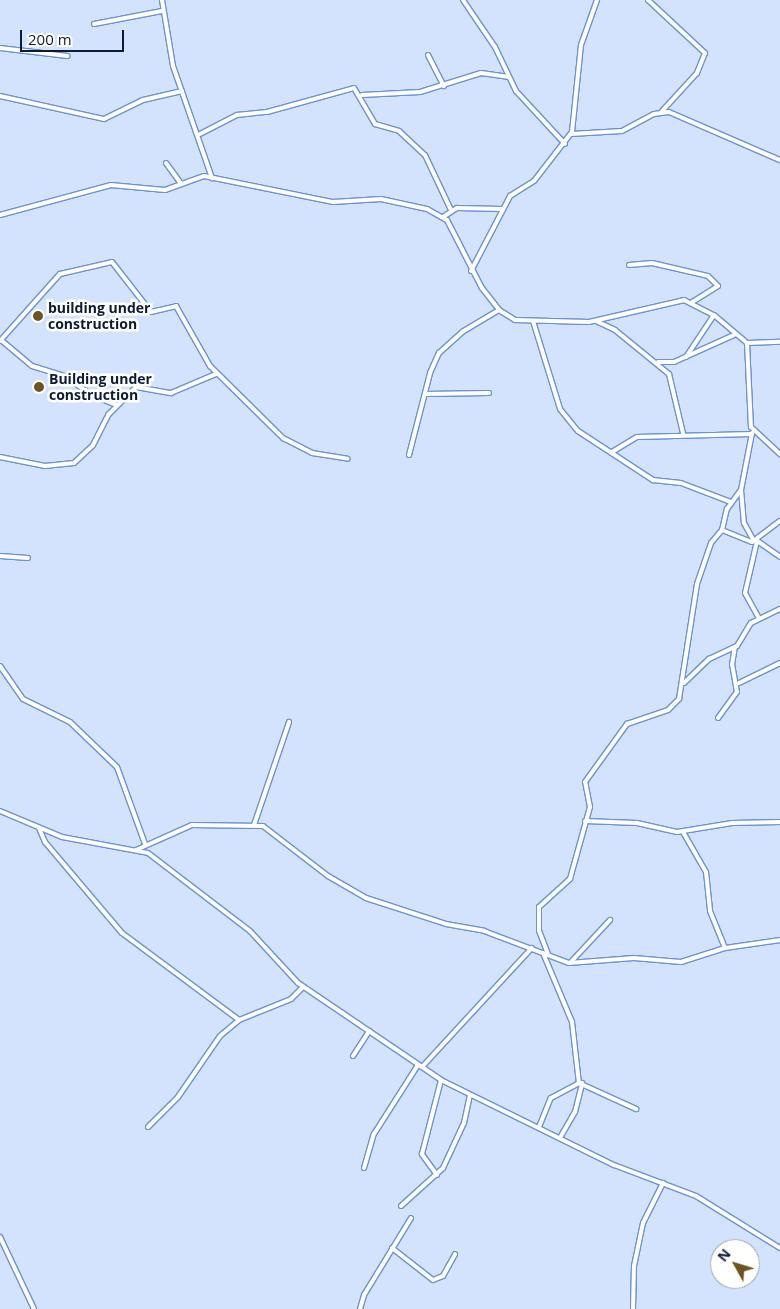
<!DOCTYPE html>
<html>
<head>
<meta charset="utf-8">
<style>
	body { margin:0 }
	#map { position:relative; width:780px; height:1309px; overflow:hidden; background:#d3e3fd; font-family:"Open Sans",sans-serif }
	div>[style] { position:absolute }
	.roads { filter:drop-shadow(1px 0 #6e92cf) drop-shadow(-1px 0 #6e92cf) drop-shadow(0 1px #6e92cf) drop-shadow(0 -1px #6e92cf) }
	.street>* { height:4px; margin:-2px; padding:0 2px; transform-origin:2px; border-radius:2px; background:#fff }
	.dots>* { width:14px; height:14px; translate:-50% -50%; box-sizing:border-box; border:2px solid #fff; border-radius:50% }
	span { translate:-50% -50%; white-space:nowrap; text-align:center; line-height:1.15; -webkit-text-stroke:5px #fff; paint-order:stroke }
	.poi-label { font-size:14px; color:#0d1a32; font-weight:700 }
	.left { translate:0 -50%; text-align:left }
	.north { position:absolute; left:710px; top:1239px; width:50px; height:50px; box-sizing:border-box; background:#fff; border:1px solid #9ea3ad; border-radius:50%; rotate:309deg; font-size:14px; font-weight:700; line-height:20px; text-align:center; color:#0d1a32 }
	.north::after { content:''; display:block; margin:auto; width:18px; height:22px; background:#6d5425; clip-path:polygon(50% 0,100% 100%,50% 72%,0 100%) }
	.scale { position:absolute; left:20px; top:30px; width:104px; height:22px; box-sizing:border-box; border:2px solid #0d1a32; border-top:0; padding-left:6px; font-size:15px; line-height:18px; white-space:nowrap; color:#0d1a32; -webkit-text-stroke:4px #fff; paint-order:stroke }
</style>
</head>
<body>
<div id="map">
	<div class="roads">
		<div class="street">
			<i style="left:162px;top:0;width:67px;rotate:80.5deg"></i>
			<i style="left:173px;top:66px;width:119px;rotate:70.8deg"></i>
			<i style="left:463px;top:0;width:57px;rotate:55.8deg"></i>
			<i style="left:495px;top:47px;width:49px;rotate:64.5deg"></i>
			<i style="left:516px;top:91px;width:72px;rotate:47.2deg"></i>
			<i style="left:648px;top:0;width:78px;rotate:42.9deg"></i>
			<i style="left:705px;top:53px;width:22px;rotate:112deg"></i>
			<i style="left:697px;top:73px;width:52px;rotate:132.6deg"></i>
			<i style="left:94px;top:24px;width:69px;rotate:-10.8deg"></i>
			<i style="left:0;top:48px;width:68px;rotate:6.7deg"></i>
			<i style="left:428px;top:55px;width:35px;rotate:63deg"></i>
			<i style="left:362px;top:95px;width:58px;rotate:-3deg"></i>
			<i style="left:420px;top:92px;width:64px;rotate:-17.3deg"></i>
			<i style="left:481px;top:73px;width:27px;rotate:8deg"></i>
			<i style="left:0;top:96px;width:107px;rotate:12.5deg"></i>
			<i style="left:104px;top:119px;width:43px;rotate:-26deg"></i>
			<i style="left:143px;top:100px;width:40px;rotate:-13deg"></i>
			<i style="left:200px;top:134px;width:42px;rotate:-27.2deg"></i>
			<i style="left:237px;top:115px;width:30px;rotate:-6deg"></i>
			<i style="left:267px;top:112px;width:90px;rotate:-15.4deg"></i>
			<i style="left:354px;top:88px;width:42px;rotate:59.7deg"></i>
			<i style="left:375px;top:124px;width:25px;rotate:16deg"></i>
			<i style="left:399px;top:131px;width:35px;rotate:43deg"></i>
			<i style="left:425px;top:155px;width:61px;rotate:64.7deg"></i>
			<i style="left:571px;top:134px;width:51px;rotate:-3.4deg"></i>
			<i style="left:622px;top:131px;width:36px;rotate:-28deg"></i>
			<i style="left:654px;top:114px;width:15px;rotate:-8deg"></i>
			<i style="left:669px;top:112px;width:121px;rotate:23.4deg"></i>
			<i style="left:166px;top:163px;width:26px;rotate:54deg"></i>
			<i style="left:0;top:215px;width:115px;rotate:-15.1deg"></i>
			<i style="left:111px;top:185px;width:54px;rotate:5.3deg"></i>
			<i style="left:165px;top:190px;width:41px;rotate:-19.7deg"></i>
			<i style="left:204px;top:176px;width:132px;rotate:11.4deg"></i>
			<i style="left:333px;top:202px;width:48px;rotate:-3.6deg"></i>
			<i style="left:381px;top:199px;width:47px;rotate:12.3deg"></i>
			<i style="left:427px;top:209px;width:23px;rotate:29deg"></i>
			<i style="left:447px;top:220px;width:76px;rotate:62.8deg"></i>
			<i style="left:482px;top:288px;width:28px;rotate:52deg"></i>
			<i style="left:499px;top:310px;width:19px;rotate:32deg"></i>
			<i style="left:515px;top:320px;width:74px;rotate:1.5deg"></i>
			<i style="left:589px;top:322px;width:98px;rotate:-13deg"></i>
			<i style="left:684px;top:300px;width:34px;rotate:27deg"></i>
			<i style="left:714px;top:315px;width:43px;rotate:40.3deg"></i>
			<i style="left:747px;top:343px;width:33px;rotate:-2deg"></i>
			<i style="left:443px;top:217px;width:17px;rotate:-33deg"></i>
			<i style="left:457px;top:208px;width:46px;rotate:1.2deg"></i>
			<i style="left:629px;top:265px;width:23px;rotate:-5deg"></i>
			<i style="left:652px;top:263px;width:57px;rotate:13.1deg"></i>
			<i style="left:708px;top:276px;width:14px;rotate:45deg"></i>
			<i style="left:718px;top:286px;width:31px;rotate:148deg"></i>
			<i style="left:471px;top:271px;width:85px;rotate:-62.5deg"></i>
			<i style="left:510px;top:196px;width:28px;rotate:-32deg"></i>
			<i style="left:534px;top:181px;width:62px;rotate:-52.2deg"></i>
			<i style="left:572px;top:132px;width:87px;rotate:-84.1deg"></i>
			<i style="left:581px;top:45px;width:48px;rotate:-70.4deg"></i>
			<i style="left:533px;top:321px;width:92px;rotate:72.9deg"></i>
			<i style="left:560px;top:409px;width:28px;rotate:51deg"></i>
			<i style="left:578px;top:431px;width:90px;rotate:33.2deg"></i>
			<i style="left:653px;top:480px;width:28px;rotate:6deg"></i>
			<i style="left:681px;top:483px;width:53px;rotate:20.8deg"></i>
			<i style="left:596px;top:321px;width:21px;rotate:25deg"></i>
			<i style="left:615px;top:330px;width:70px;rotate:39.2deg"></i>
			<i style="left:669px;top:374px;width:61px;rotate:76.7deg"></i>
			<i style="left:1px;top:340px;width:40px;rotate:40deg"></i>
			<i style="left:32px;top:366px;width:37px;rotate:17deg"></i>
			<i style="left:67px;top:377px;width:30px;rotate:37deg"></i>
			<i style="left:91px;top:395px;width:28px;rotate:21deg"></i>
			<i style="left:0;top:341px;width:90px;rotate:-48.2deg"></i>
			<i style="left:60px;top:274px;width:53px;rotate:-13deg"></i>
			<i style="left:112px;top:262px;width:63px;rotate:52deg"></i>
			<i style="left:151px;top:312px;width:26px;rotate:-13deg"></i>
			<i style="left:176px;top:306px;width:69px;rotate:60.5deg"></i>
			<i style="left:210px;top:366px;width:103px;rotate:44.6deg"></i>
			<i style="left:283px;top:438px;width:33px;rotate:27deg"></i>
			<i style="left:312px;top:453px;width:36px;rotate:9deg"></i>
			<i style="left:747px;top:343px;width:84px;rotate:87.3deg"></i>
			<i style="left:751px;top:427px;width:40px;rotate:43deg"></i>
			<i style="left:686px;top:357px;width:50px;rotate:-56.3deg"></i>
			<i style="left:658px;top:362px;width:16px"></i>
			<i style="left:674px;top:362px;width:66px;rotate:-24.2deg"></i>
			<i style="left:425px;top:394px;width:64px;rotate:-0.9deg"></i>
			<i style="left:752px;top:433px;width:58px;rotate:100.9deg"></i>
			<i style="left:741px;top:490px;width:33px;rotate:85deg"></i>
			<i style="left:744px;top:523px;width:21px;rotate:61deg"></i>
			<i style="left:612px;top:452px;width:29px;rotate:-31deg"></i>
			<i style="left:637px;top:437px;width:115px;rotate:-1.5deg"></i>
			<i style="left:409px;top:455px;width:85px;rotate:-75.6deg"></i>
			<i style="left:430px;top:373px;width:22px;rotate:-66deg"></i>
			<i style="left:439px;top:353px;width:31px;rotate:-42deg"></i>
			<i style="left:462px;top:332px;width:43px;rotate:-30.7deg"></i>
			<i style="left:0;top:457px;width:46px;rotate:11.3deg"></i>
			<i style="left:45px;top:466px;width:29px;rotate:-6deg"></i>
			<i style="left:74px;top:463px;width:26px;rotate:-43deg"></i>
			<i style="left:93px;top:445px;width:34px;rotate:-63deg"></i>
			<i style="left:108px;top:415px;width:40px;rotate:-45deg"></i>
			<i style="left:136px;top:387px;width:36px;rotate:10deg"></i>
			<i style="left:171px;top:393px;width:49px;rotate:-22.9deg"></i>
			<i style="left:722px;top:530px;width:32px;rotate:22deg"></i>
			<i style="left:752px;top:542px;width:35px;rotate:-37deg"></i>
			<i style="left:756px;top:540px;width:29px;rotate:35deg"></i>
			<i style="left:757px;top:541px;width:53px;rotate:103deg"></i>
			<i style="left:745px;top:593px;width:29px;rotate:61deg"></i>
			<i style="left:0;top:556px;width:28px;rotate:4deg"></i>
			<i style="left:0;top:666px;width:40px;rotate:55.1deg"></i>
			<i style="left:23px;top:699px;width:52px;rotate:26.1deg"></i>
			<i style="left:70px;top:722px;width:65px;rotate:43.8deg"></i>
			<i style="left:117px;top:767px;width:82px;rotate:70deg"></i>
			<i style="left:684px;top:683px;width:35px;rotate:-44deg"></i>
			<i style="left:709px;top:659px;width:31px;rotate:-25deg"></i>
			<i style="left:737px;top:646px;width:27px;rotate:-59deg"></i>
			<i style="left:751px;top:623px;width:32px;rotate:-26deg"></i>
			<i style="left:739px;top:683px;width:46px;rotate:-26deg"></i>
			<i style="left:718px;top:718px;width:32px;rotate:-54deg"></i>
			<i style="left:737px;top:692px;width:27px;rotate:-100deg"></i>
			<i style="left:732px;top:665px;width:18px;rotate:-81deg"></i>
			<i style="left:0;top:811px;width:67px;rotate:22.8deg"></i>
			<i style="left:62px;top:837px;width:87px;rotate:10.5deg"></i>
			<i style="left:148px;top:853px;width:128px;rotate:37.4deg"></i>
			<i style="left:250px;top:931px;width:71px;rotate:47.3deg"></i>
			<i style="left:298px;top:983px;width:173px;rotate:34.1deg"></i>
			<i style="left:441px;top:1080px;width:193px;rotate:26.2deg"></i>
			<i style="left:614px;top:1165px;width:88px;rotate:20.7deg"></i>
			<i style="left:696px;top:1196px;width:99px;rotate:31.8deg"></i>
			<i style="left:585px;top:821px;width:52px;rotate:2.2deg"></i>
			<i style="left:637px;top:823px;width:41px;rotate:12.7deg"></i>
			<i style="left:677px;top:832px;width:56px;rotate:-9.3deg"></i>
			<i style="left:732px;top:823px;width:48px;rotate:-1.2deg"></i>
			<i style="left:254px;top:825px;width:109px;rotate:-71.2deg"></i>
			<i style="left:39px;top:828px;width:15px;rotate:67deg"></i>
			<i style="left:45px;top:842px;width:119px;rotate:49.8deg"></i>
			<i style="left:122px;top:933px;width:146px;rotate:36.6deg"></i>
			<i style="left:683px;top:832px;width:46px;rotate:60.1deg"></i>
			<i style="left:706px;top:872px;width:39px;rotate:84deg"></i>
			<i style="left:710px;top:911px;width:40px;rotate:68deg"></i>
			<i style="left:136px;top:850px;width:61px;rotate:-24.1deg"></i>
			<i style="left:192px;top:825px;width:71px;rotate:0.8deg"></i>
			<i style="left:263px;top:826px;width:82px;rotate:37.6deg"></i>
			<i style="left:328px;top:876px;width:44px;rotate:30.1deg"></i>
			<i style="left:366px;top:898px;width:84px;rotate:18deg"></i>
			<i style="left:446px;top:924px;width:39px;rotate:10deg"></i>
			<i style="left:484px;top:931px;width:91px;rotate:20.6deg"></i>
			<i style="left:569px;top:963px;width:65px;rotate:-4.4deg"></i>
			<i style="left:634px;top:958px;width:47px;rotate:4.9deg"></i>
			<i style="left:681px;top:962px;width:46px;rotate:-17.7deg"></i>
			<i style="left:725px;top:948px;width:56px;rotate:-8.3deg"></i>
			<i style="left:543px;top:953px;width:75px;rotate:67.2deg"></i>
			<i style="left:572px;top:1022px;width:61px;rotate:83.5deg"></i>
			<i style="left:548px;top:954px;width:25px;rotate:-111deg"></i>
			<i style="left:539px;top:931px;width:24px;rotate:-90deg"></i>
			<i style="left:539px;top:907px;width:42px;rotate:-42.1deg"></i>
			<i style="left:570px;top:879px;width:75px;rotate:-74.5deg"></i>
			<i style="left:590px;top:807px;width:25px;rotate:-101deg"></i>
			<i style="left:585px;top:782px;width:72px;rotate:-54.1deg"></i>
			<i style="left:627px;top:724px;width:43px;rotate:-18.9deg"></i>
			<i style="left:668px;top:710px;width:16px;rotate:-45deg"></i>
			<i style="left:679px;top:699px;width:116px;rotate:-81.1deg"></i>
			<i style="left:697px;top:584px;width:43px;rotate:-71.1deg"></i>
			<i style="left:711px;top:543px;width:17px;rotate:-50deg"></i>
			<i style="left:722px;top:530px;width:22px;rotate:-77deg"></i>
			<i style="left:727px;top:509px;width:24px;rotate:-54deg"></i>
			<i style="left:570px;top:963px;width:59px;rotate:-47.1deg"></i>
			<i style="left:353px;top:1056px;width:30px;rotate:-57deg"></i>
			<i style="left:422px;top:1067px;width:162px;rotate:-47.3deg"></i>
			<i style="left:148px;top:1127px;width:42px;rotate:-45deg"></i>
			<i style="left:178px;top:1097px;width:74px;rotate:-55.5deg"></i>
			<i style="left:220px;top:1036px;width:25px;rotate:-40deg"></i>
			<i style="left:239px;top:1020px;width:56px;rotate:-22deg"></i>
			<i style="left:291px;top:999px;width:17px;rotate:-45deg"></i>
			<i style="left:539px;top:1127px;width:31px;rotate:-68deg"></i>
			<i style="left:551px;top:1098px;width:32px;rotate:-28deg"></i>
			<i style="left:579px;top:1083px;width:63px;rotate:24.5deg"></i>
			<i style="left:561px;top:1136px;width:28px;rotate:-60deg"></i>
			<i style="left:575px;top:1112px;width:30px;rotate:-76deg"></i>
			<i style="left:364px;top:1168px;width:35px;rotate:-74deg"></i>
			<i style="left:374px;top:1134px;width:82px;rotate:-57.5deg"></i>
			<i style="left:437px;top:1175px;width:26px;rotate:-126deg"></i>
			<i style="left:422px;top:1154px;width:76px;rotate:-75.6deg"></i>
			<i style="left:401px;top:1206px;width:57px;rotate:-42.1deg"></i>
			<i style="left:443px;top:1168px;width:50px;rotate:-65deg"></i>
			<i style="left:464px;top:1123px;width:29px;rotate:-78deg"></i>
			<i style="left:0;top:1237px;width:80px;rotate:64.7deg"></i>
			<i style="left:392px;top:1248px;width:52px;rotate:38deg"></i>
			<i style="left:433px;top:1280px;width:11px;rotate:-22deg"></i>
			<i style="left:443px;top:1276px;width:25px;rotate:-61deg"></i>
			<i style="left:360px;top:1309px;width:15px;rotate:-74deg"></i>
			<i style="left:364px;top:1295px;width:90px;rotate:-58.6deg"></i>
			<i style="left:633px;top:1309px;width:43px;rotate:-88.7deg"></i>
			<i style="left:634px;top:1266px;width:44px;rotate:-78.2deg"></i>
			<i style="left:643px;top:1223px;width:45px;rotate:-63.4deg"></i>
		</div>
	</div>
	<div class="dots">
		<i style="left:38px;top:316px;background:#6d5425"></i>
		<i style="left:39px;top:387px;background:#6d5425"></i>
	</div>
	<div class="poi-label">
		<span class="left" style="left:48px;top:316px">building under<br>construction</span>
		<span class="left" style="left:49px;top:387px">Building under<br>construction</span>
	</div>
	<div class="north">N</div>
	<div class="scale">200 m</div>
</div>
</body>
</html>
